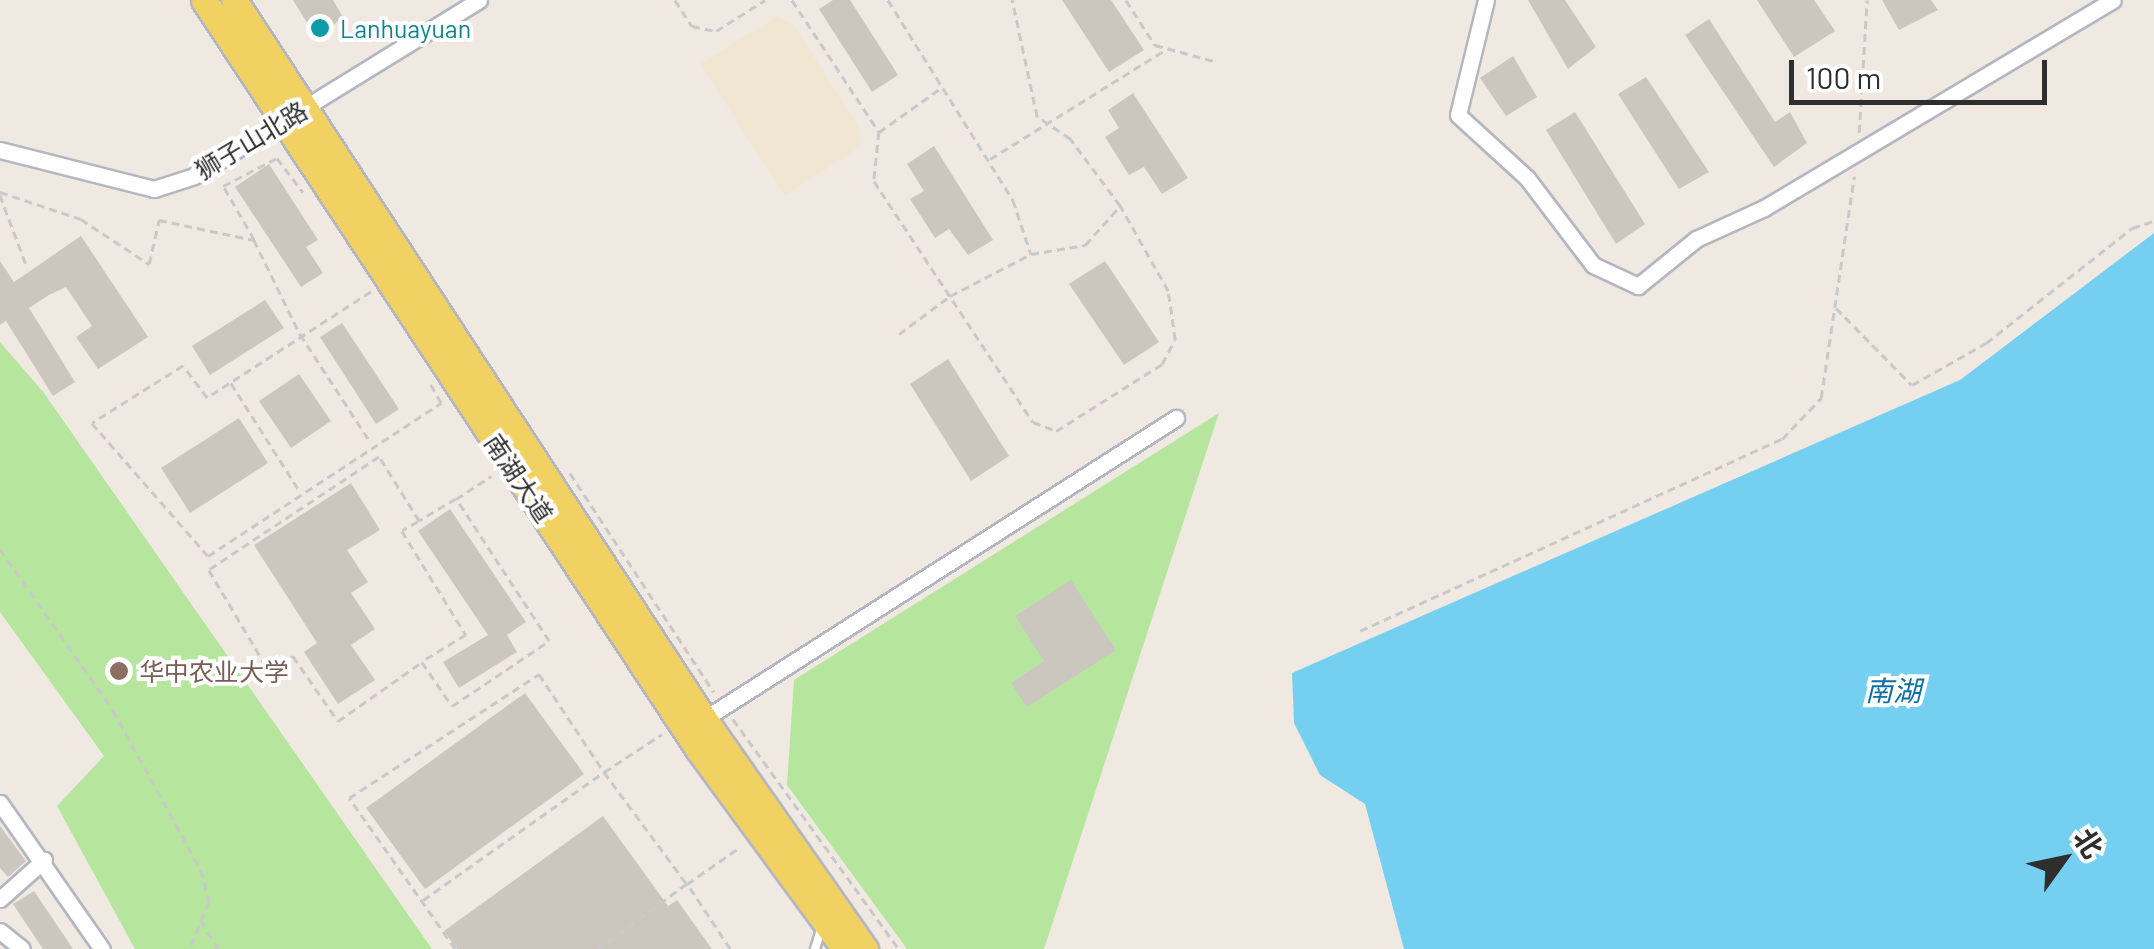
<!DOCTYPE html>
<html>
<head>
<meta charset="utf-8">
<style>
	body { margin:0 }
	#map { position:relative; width:2154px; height:949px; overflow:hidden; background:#efe9e1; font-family:Barlow,"Noto Sans SC",sans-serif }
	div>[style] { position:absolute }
	.education>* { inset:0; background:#f0e6d1 }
	.green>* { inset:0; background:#b6e59e }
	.water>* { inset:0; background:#75cff0 }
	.building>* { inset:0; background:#cbc7bf }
	.path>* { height:2.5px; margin-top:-1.25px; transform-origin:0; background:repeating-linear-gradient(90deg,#c9c9c9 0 8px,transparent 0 13px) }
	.roads { filter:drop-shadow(2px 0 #b4b7c1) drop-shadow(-2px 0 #b4b7c1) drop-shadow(0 2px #b4b7c1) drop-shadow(0 -2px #b4b7c1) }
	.service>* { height:8px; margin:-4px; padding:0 4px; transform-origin:4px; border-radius:4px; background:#fff }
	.minor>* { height:15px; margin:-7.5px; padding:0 7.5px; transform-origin:7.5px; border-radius:7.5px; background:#fff }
	.primary>* { height:25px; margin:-12.5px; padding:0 12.5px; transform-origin:12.5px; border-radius:12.5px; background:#f2d163 }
	.dots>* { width:28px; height:28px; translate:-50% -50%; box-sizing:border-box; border:5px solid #fff; border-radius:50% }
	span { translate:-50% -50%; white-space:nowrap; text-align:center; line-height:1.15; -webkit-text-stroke:8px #fff; paint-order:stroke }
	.culture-label { font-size:25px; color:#0d838f }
	.left { translate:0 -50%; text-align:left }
	.street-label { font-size:25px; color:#2e2e2e }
	.education-label { font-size:25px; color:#785e54 }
	.water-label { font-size:28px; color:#0d6fa3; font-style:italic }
	.north { position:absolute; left:2014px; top:809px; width:100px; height:100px; -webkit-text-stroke:8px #fff; paint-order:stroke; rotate:57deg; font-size:28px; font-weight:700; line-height:40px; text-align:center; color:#2e2e2e }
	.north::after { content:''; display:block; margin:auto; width:35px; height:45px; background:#2e2e2e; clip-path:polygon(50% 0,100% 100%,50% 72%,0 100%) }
	.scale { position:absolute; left:1789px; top:60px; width:258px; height:45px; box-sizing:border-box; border:5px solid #2e2e2e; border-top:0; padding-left:12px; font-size:30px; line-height:35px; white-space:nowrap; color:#2e2e2e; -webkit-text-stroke:8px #fff; paint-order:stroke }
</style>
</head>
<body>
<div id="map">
	<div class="education">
		<i style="clip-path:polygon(778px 16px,793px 24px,859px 127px,861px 146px,785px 196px,700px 64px)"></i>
	</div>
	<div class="green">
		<i style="clip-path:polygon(0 342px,44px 393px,432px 949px,135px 949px,57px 806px,104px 756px,0 612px)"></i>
		<i style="clip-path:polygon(1219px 413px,1044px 949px,907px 949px,787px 785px,794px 680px)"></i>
	</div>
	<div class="water">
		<i style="clip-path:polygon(2154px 233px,2154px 949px,1404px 949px,1365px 804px,1320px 775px,1294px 723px,1292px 673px,1960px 380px)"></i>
	</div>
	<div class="building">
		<i style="clip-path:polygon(293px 0,333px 0,343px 17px,317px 39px)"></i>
		<i style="clip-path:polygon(833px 0,850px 0,898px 75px,872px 92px,819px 9px)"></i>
		<i style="clip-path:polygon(1062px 0,1111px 0,1144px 50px,1109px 72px)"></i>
		<i style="clip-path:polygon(1528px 0,1565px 0,1596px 47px,1568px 69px)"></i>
		<i style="clip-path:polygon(1757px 0,1814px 0,1835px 31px,1794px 57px)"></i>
		<i style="clip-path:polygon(1882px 0,1931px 0,1938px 10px,1899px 30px)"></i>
		<i style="clip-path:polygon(1709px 19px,1775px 122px,1790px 112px,1807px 143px,1774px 167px,1685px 35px)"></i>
		<i style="clip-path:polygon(1513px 56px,1537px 97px,1506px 116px,1480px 78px)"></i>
		<i style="clip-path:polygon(1646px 77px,1709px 172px,1679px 189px,1618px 94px)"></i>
		<i style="clip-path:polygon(1133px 93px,1188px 178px,1162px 194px,1144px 167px,1129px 175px,1105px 137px,1119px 128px,1108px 110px)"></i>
		<i style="clip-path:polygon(1575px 112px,1645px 224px,1616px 244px,1546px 130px)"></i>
		<i style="clip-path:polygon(934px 146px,993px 240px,968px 255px,949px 229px,935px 238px,910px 199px,924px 191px,907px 164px)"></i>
		<i style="clip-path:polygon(269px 164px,318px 240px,306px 247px,323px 273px,301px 287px,235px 187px)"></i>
		<i style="clip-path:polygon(81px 236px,148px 337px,98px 369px,76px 337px,92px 326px,66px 287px,49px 295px,29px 308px,75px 382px,53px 396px,6px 321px,0 325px,0 261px,14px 282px)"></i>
		<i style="clip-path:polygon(1105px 261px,1159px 342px,1124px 365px,1069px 284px)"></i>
		<i style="clip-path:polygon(265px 300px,284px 328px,210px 375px,192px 346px)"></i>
		<i style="clip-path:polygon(342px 323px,399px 409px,376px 424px,320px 337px)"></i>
		<i style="clip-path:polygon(948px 359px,1009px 456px,971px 481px,910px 384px)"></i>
		<i style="clip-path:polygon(299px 374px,331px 421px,291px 448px,259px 401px)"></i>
		<i style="clip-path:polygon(239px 418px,268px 463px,190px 513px,161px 468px)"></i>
		<i style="clip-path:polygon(351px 483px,380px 530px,347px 550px,368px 582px,351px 593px,375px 629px,351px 645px,375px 680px,338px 704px,304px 652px,317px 643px,254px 545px)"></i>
		<i style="clip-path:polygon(450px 509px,526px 622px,507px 635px,517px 652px,459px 688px,443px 662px,488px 635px,418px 531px)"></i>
		<i style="clip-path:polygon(1071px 580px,1116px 650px,1027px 707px,1011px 683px,1044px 661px,1015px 616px)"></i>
		<i style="clip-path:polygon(525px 693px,584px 774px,425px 889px,366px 808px)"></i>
		<i style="clip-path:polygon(603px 816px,668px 906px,677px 900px,712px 949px,457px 949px,444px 931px)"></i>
		<i style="clip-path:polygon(0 826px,26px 861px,8px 877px,0 868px)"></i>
		<i style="clip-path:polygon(34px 891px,73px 949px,43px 949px,13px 904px)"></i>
	</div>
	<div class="path">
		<i style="left:675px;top:0;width:31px;rotate:57deg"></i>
		<i style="left:692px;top:26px;width:25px;rotate:12deg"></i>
		<i style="left:716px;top:31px;width:58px;rotate:-32.3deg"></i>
		<i style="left:792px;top:0;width:158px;rotate:56.6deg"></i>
		<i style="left:879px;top:132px;width:76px;rotate:-35.4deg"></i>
		<i style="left:888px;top:0;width:236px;rotate:58deg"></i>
		<i style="left:1013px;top:200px;width:57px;rotate:71.6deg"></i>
		<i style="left:1031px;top:254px;width:55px;rotate:-9.5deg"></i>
		<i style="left:1085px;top:245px;width:51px;rotate:-48.2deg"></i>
		<i style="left:1126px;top:0;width:54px;rotate:57.2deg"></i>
		<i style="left:1155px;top:45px;width:61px;rotate:15.2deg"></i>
		<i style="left:879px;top:132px;width:49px;rotate:95.8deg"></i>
		<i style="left:874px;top:181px;width:289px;rotate:56.6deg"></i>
		<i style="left:1033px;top:422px;width:25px;rotate:21deg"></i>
		<i style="left:1056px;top:431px;width:125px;rotate:-32.3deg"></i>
		<i style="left:1162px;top:364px;width:27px;rotate:-62deg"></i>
		<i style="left:1175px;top:340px;width:49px;rotate:-98.1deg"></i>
		<i style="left:1168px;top:291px;width:98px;rotate:-119.5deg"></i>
		<i style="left:1120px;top:206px;width:84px;rotate:-126.7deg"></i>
		<i style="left:1070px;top:139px;width:40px;rotate:-146deg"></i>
		<i style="left:1037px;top:117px;width:120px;rotate:-102.1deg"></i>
		<i style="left:1859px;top:133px;width:133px;rotate:-86.6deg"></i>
		<i style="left:990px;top:159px;width:208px;rotate:-31.9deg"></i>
		<i style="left:0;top:192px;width:85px;rotate:18.4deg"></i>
		<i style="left:81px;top:219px;width:82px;rotate:33.5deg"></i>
		<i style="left:149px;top:264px;width:45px;rotate:-77.2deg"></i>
		<i style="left:159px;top:220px;width:97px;rotate:11.9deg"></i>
		<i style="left:254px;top:240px;width:105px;rotate:63.9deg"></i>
		<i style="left:300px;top:334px;width:130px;rotate:56.9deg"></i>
		<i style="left:0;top:195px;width:74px;rotate:69.4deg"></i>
		<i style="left:254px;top:240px;width:62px;rotate:-119.9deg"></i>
		<i style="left:223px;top:186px;width:61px;rotate:-27.4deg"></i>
		<i style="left:277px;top:158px;width:43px;rotate:52.6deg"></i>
		<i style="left:371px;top:292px;width:195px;rotate:147.1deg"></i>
		<i style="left:207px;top:398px;width:40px;rotate:-127deg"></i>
		<i style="left:183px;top:366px;width:107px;rotate:147.9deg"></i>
		<i style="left:92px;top:423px;width:176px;rotate:48.9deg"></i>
		<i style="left:208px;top:556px;width:279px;rotate:-33.3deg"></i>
		<i style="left:441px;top:403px;width:24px;rotate:-120deg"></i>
		<i style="left:1836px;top:308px;width:108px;rotate:45.4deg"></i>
		<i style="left:1912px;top:385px;width:85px;rotate:-29.6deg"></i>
		<i style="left:1986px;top:343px;width:186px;rotate:-38.2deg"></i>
		<i style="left:2132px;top:228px;width:23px;rotate:-18deg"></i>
		<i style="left:899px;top:334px;width:64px;rotate:-36.7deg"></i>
		<i style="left:950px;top:296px;width:89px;rotate:-27.4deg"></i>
		<i style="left:231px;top:383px;width:127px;rotate:57.6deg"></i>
		<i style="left:570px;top:473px;width:262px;rotate:56.7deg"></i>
		<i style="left:456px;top:499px;width:43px;rotate:149.3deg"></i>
		<i style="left:419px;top:521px;width:75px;rotate:-122deg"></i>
		<i style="left:379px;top:457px;width:204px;rotate:146.4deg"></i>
		<i style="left:209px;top:570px;width:117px;rotate:59.3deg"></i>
		<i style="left:269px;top:671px;width:28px;rotate:-32deg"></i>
		<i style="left:293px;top:656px;width:79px;rotate:55.3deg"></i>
		<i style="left:338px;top:721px;width:103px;rotate:-35.1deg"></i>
		<i style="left:422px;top:662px;width:53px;rotate:55.7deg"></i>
		<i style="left:452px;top:706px;width:117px;rotate:-33.8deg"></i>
		<i style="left:549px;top:641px;width:170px;rotate:-123.2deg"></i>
		<i style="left:456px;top:499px;width:42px;rotate:-33.3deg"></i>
		<i style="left:418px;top:522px;width:18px;rotate:151deg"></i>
		<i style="left:402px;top:531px;width:122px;rotate:58.4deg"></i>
		<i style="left:466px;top:635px;width:50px;rotate:148.8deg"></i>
		<i style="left:0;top:549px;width:197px;rotate:54.9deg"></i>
		<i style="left:113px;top:710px;width:183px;rotate:61.2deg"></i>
		<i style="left:201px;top:870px;width:33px;rotate:76deg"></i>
		<i style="left:209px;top:902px;width:51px;rotate:112deg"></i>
		<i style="left:1360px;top:631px;width:464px;rotate:-24.5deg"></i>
		<i style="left:1782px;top:439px;width:57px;rotate:-46.4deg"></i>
		<i style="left:1821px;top:398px;width:224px;rotate:-81.5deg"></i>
		<i style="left:733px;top:719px;width:284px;rotate:54.2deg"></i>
		<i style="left:423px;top:900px;width:222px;rotate:-35.3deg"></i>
		<i style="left:604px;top:772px;width:139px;rotate:53.5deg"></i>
		<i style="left:687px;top:884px;width:109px;rotate:143.5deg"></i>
		<i style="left:201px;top:920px;width:34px;rotate:60deg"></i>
		<i style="left:455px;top:949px;width:184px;rotate:-125.1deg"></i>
		<i style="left:349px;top:798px;width:227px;rotate:-33.1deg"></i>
		<i style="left:539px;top:674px;width:118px;rotate:56.4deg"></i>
		<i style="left:604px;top:772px;width:69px;rotate:-33.2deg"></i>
		<i style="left:730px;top:949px;width:78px;rotate:-123.5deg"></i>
		<i style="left:687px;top:884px;width:65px;rotate:-34.9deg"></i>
	</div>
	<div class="roads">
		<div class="service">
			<i style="left:815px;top:949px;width:21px;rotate:-73deg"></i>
		</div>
		<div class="minor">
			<i style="left:1486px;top:0;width:118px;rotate:103.7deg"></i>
			<i style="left:1458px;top:115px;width:93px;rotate:42.4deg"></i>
			<i style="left:1527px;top:178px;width:109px;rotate:52.8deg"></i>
			<i style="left:1593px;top:265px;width:50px;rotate:25deg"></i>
			<i style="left:1638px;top:286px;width:75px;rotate:-39deg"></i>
			<i style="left:1696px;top:239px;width:75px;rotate:-24.5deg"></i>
			<i style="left:1764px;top:208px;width:406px;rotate:-30.8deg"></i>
			<i style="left:0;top:150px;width:159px;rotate:14.2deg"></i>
			<i style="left:154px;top:189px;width:42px;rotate:-18deg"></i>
			<i style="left:194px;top:176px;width:335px;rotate:-31.7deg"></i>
			<i style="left:704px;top:719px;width:560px;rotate:-32.53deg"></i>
			<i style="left:0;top:803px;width:178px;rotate:55.1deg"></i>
			<i style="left:0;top:899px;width:59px;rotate:-41.6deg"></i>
			<i style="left:0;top:931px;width:28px;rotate:39deg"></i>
		</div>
		<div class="primary">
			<i style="left:204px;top:0;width:897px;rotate:56.59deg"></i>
			<i style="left:698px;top:749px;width:248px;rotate:53.7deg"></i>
			<i style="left:234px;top:0;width:859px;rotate:56.83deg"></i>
			<i style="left:704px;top:719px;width:281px;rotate:55deg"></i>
		</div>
	</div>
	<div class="dots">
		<i style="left:320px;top:28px;background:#0f9aa8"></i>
		<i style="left:119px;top:671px;background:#8d6e63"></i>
	</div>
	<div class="culture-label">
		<span class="left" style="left:340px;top:28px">Lanhuayuan</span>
	</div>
	<div class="street-label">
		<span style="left:251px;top:140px;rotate:-31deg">狮子山北路</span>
		<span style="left:519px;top:478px;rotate:56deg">南湖大道</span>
	</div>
	<div class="education-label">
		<span class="left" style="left:139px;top:671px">华中农业大学</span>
	</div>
	<div class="water-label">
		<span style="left:1893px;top:690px">南湖</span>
	</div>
	<div class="north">北</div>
	<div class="scale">100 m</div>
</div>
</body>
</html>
